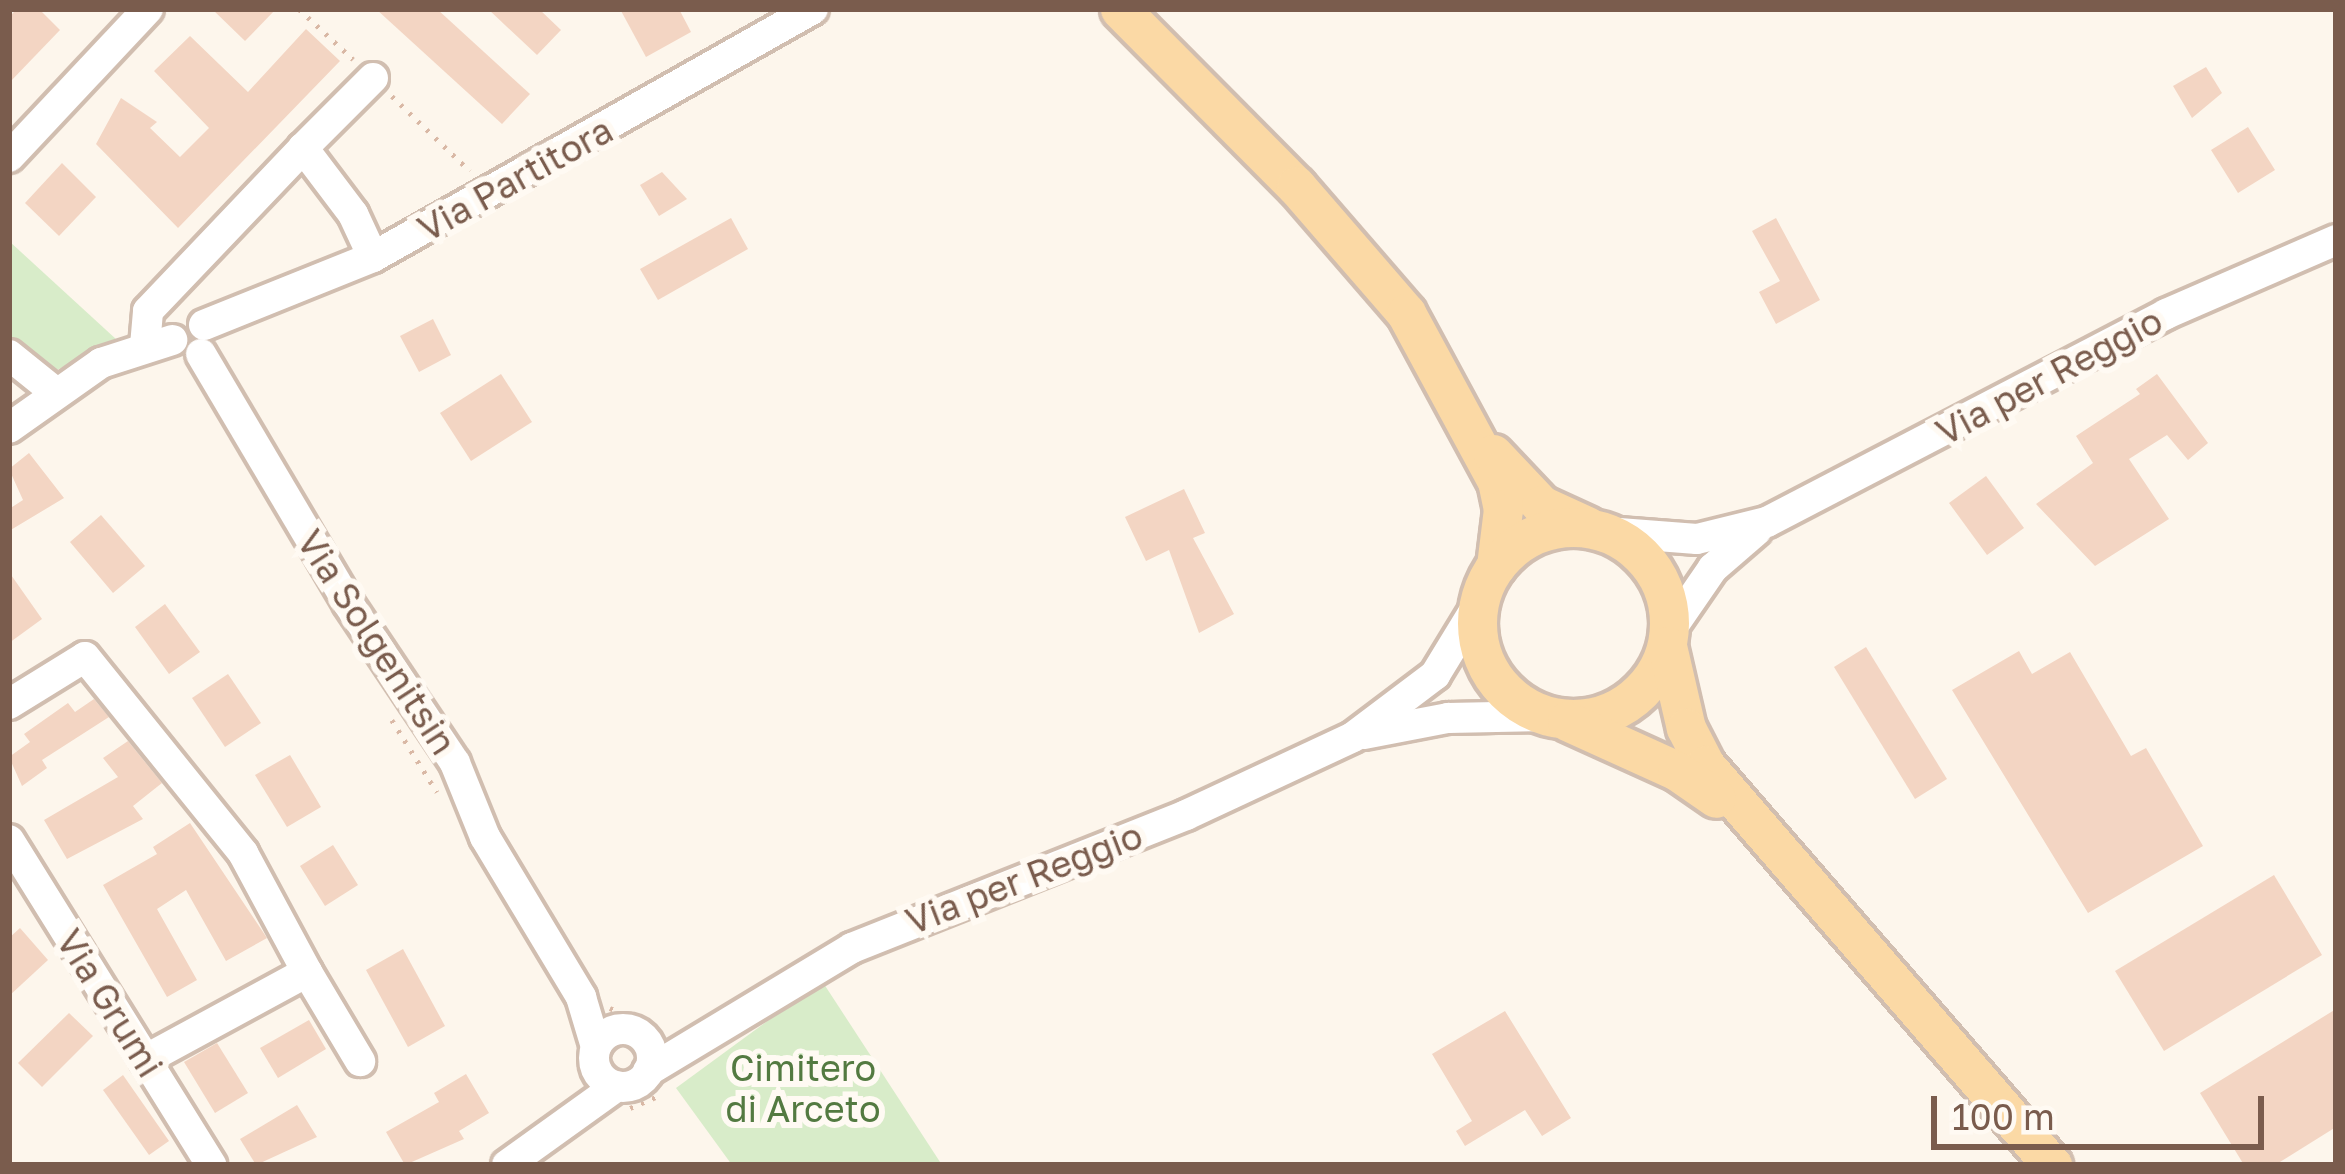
<!DOCTYPE html>
<html>
<head>
<meta charset="utf-8">
<style>
	body { margin:0 }
	#map { position:relative; width:2345px; height:1174px; overflow:hidden; background:#fdf6ec; font-family:"Golos Text",sans-serif }
	div>[style] { position:absolute }
	.green>* { inset:0; background:#d8ecc9 }
	.building>* { inset:0; background:#f3d5c3 }
	.path>* { height:4.5px; margin-top:-2.25px; transform-origin:0; background:repeating-linear-gradient(90deg,#d9b8a5 0 3px,transparent 0 12px) }
	.roads { filter:drop-shadow(3px 0 #d1beb0) drop-shadow(-3px 0 #d1beb0) drop-shadow(0 3px #d1beb0) drop-shadow(0 -3px #d1beb0) }
	.minor>* { height:30px; margin:-15px; padding:0 15px; transform-origin:15px; border-radius:15px; background:#fff }
	.minor>.ring { margin:-15px; padding:0; box-sizing:content-box; background:none; border:30px solid #fff; border-radius:50% }
	.major>* { height:39px; margin:-19.5px; padding:0 19.5px; transform-origin:19.5px; border-radius:19.5px; background:#fbd9a5 }
	.major>.ring { margin:-19.5px; padding:0; box-sizing:content-box; background:none; border:39px solid #fbd9a5; border-radius:50% }
	span { translate:-50% -50%; white-space:nowrap; text-align:center; line-height:1.15; -webkit-text-stroke:12px #fffaf3; paint-order:stroke }
	.street-label { font-size:36px; color:#7a5c4d }
	.park-label { font-size:36px; color:#537a41 }
	.frame { position:absolute; inset:0; border:12px solid #7a5c4d; pointer-events:none }
	.scale { position:absolute; left:1931px; top:1096px; width:333px; height:54px; box-sizing:border-box; border:6px solid #7a5c4d; border-top:0; padding-left:15px; font-size:36px; line-height:42px; white-space:nowrap; color:#7a5c4d; -webkit-text-stroke:9px #fffaf3; paint-order:stroke }
</style>
</head>
<body>
<div id="map">
	<div class="green">
		<i style="clip-path:polygon(9px 241px,117px 340px,55px 371px,9px 335px)"></i>
		<i style="clip-path:polygon(822px 981px,942px 1165px,732px 1165px,676px 1088px)"></i>
	</div>
	<div class="building">
		<i style="clip-path:polygon(17px 9px,39px 9px,60px 30px,9px 83px,9px 17px)"></i>
		<i style="clip-path:polygon(212px 9px,276px 9px,245px 41px)"></i>
		<i style="clip-path:polygon(376px 9px,437px 9px,530px 94px,502px 124px)"></i>
		<i style="clip-path:polygon(488px 9px,539px 9px,561px 30px,537px 55px)"></i>
		<i style="clip-path:polygon(620px 9px,679px 9px,691px 32px,646px 57px)"></i>
		<i style="clip-path:polygon(306px 29px,340px 61px,178px 228px,96px 144px,121px 98px,157px 122px,150px 128px,180px 157px,209px 128px,154px 71px,190px 36px,248px 92px)"></i>
		<i style="clip-path:polygon(2206px 67px,2222px 93px,2192px 118px,2173px 86px)"></i>
		<i style="clip-path:polygon(2248px 127px,2275px 170px,2238px 193px,2211px 150px)"></i>
		<i style="clip-path:polygon(62px 163px,96px 197px,59px 236px,25px 203px)"></i>
		<i style="clip-path:polygon(662px 172px,687px 199px,659px 216px,640px 185px)"></i>
		<i style="clip-path:polygon(731px 218px,748px 249px,658px 300px,640px 269px)"></i>
		<i style="clip-path:polygon(1776px 218px,1820px 300px,1776px 324px,1759px 292px,1780px 281px,1752px 231px)"></i>
		<i style="clip-path:polygon(433px 319px,451px 355px,419px 372px,400px 336px)"></i>
		<i style="clip-path:polygon(501px 374px,532px 422px,471px 461px,440px 413px)"></i>
		<i style="clip-path:polygon(2157px 374px,2208px 443px,2188px 460px,2167px 435px,2129px 459px,2169px 519px,2095px 566px,2036px 504px,2093px 463px,2076px 436px,2140px 394px,2136px 389px)"></i>
		<i style="clip-path:polygon(29px 453px,64px 498px,9px 531px,9px 509px,23px 500px,9px 469px)"></i>
		<i style="clip-path:polygon(1986px 476px,2024px 528px,1987px 555px,1949px 503px)"></i>
		<i style="clip-path:polygon(1184px 489px,1205px 533px,1193px 538px,1234px 614px,1199px 633px,1169px 550px,1146px 561px,1125px 517px)"></i>
		<i style="clip-path:polygon(101px 515px,145px 566px,113px 593px,70px 542px)"></i>
		<i style="clip-path:polygon(9px 572px,42px 619px,9px 643px)"></i>
		<i style="clip-path:polygon(165px 604px,200px 652px,169px 674px,135px 627px)"></i>
		<i style="clip-path:polygon(1866px 647px,1947px 779px,1915px 799px,1834px 667px)"></i>
		<i style="clip-path:polygon(2019px 651px,2032px 674px,2070px 652px,2131px 756px,2146px 748px,2203px 846px,2088px 913px,1952px 690px)"></i>
		<i style="clip-path:polygon(228px 674px,261px 723px,225px 747px,192px 698px)"></i>
		<i style="clip-path:polygon(94px 699px,109px 717px,42px 760px,47px 768px,22px 786px,9px 757px,30px 742px,24px 734px,68px 703px,75px 712px)"></i>
		<i style="clip-path:polygon(128px 741px,162px 783px,133px 806px,143px 819px,67px 859px,44px 820px,118px 777px,103px 758px)"></i>
		<i style="clip-path:polygon(290px 755px,321px 807px,287px 827px,255px 775px)"></i>
		<i style="clip-path:polygon(190px 823px,267px 938px,226px 961px,186px 890px,157px 909px,197px 980px,167px 997px,103px 885px,157px 854px,153px 847px)"></i>
		<i style="clip-path:polygon(333px 845px,358px 885px,325px 906px,300px 866px)"></i>
		<i style="clip-path:polygon(2274px 875px,2322px 955px,2164px 1051px,2115px 971px)"></i>
		<i style="clip-path:polygon(20px 928px,48px 960px,9px 996px,9px 938px)"></i>
		<i style="clip-path:polygon(403px 949px,445px 1026px,408px 1047px,366px 970px)"></i>
		<i style="clip-path:polygon(2336px 1009px,2336px 1127px,2275px 1165px,2244px 1165px,2200px 1093px)"></i>
		<i style="clip-path:polygon(1505px 1011px,1571px 1118px,1542px 1136px,1525px 1110px,1465px 1146px,1456px 1131px,1472px 1121px,1432px 1054px)"></i>
		<i style="clip-path:polygon(69px 1013px,93px 1036px,42px 1087px,18px 1063px)"></i>
		<i style="clip-path:polygon(309px 1020px,326px 1049px,278px 1078px,260px 1048px)"></i>
		<i style="clip-path:polygon(217px 1043px,248px 1093px,215px 1113px,184px 1062px)"></i>
		<i style="clip-path:polygon(466px 1074px,489px 1113px,459px 1131px,464px 1139px,405px 1165px,386px 1132px,439px 1102px,434px 1093px)"></i>
		<i style="clip-path:polygon(123px 1075px,169px 1141px,149px 1155px,103px 1090px)"></i>
		<i style="clip-path:polygon(297px 1105px,317px 1137px,256px 1165px,240px 1139px)"></i>
	</div>
	<div class="path">
		<i style="left:299px;top:9px;width:74px;rotate:42.8deg"></i>
		<i style="left:392px;top:96px;width:108px;rotate:43.9deg"></i>
		<i style="left:392px;top:720px;width:85px;rotate:58deg"></i>
		<i style="left:610px;top:1008px;width:59px;rotate:24deg"></i>
		<i style="left:630px;top:1108px;width:30px;rotate:-23deg"></i>
	</div>
	<div class="roads">
		<div class="minor">
			<i style="left:9px;top:157px;width:203px;rotate:-46.8deg"></i>
			<i style="left:373px;top:257px;width:47px;rotate:-114.9deg"></i>
			<i style="left:353px;top:214px;width:83px;rotate:-127.1deg"></i>
			<i style="left:303px;top:148px;width:99px;rotate:-45deg"></i>
			<i style="left:204px;top:325px;width:182px;rotate:-21.9deg"></i>
			<i style="left:373px;top:257px;width:505px;rotate:-29.41deg"></i>
			<i style="left:145px;top:346px;width:35px;rotate:-85deg"></i>
			<i style="left:148px;top:311px;width:225px;rotate:-46.4deg"></i>
			<i style="left:201px;top:354px;width:289px;rotate:59.4deg"></i>
			<i style="left:348px;top:603px;width:192px;rotate:56.2deg"></i>
			<i style="left:455px;top:763px;width:80px;rotate:67.9deg"></i>
			<i style="left:485px;top:837px;width:187px;rotate:59deg"></i>
			<i style="left:581px;top:997px;width:52px;rotate:73.3deg"></i>
			<i style="left:9px;top:355px;width:59px;rotate:38.8deg"></i>
			<i style="left:9px;top:428px;width:113px;rotate:-35.2deg"></i>
			<i style="left:101px;top:363px;width:75px;rotate:-17.9deg"></i>
			<i style="left:1606px;top:532px;width:91px;rotate:4.4deg"></i>
			<i style="left:1697px;top:539px;width:72px;rotate:-13.7deg"></i>
			<i style="left:1767px;top:522px;width:450px;rotate:-27.5deg"></i>
			<i style="left:2166px;top:314px;width:185px;rotate:-23.5deg"></i>
			<i style="left:1669px;top:632px;width:78px;rotate:-55.5deg"></i>
			<i style="left:1713px;top:568px;width:58px;rotate:-40.8deg"></i>
			<i style="left:9px;top:704px;width:89px;rotate:-31.7deg"></i>
			<i style="left:85px;top:657px;width:252px;rotate:51.1deg"></i>
			<i style="left:243px;top:853px;width:135px;rotate:61.7deg"></i>
			<i style="left:307px;top:972px;width:184px;rotate:151.5deg"></i>
			<i style="left:1364px;top:734px;width:86px;rotate:-10.8deg"></i>
			<i style="left:1448px;top:718px;width:97px;rotate:-1.2deg"></i>
			<i style="left:9px;top:840px;width:383px;rotate:58.1deg"></i>
			<i style="left:307px;top:972px;width:104px;rotate:59.2deg"></i>
			<i class="ring" style="left:594px;top:1029px;width:28px;height:28px"></i>
			<i style="left:648px;top:1071px;width:238px;rotate:-31.1deg"></i>
			<i style="left:852px;top:948px;width:360px;rotate:-21.7deg"></i>
			<i style="left:1186px;top:815px;width:184px;rotate:-25deg"></i>
			<i style="left:1353px;top:737px;width:103px;rotate:-37.1deg"></i>
			<i style="left:1435px;top:675px;width:84px;rotate:-58.6deg"></i>
			<i style="left:507px;top:1165px;width:135px;rotate:-35.7deg"></i>
		</div>
		<div class="major">
			<i style="left:1120px;top:9px;width:250px;rotate:45.2deg"></i>
			<i style="left:1296px;top:186px;width:168px;rotate:49.1deg"></i>
			<i style="left:1406px;top:313px;width:191px;rotate:61.6deg"></i>
			<i style="left:1497px;top:481px;width:29px;rotate:78deg"></i>
			<i style="left:1503px;top:509px;width:57px;rotate:97deg"></i>
			<i style="left:1493px;top:454px;width:70px;rotate:46.7deg"></i>
			<i style="left:1541px;top:505px;width:51px;rotate:24.5deg"></i>
			<i class="ring" style="left:1477px;top:527px;width:153px;height:153px"></i>
			<i style="left:1667px;top:646px;width:84px;rotate:77deg"></i>
			<i style="left:1686px;top:728px;width:42px;rotate:62.8deg"></i>
			<i style="left:1705px;top:765px;width:530px;rotate:49.06deg"></i>
			<i style="left:1567px;top:721px;width:121px;rotate:24.4deg"></i>
			<i style="left:1677px;top:771px;width:47px;rotate:34.7deg"></i>
		</div>
	</div>
	<div class="street-label">
		<span style="left:515px;top:179px;rotate:-29deg">Via Partitora</span>
		<span style="left:2049px;top:376px;rotate:-28deg">Via per Reggio</span>
		<span style="left:377px;top:642px;rotate:57deg">Via Solgenitsin</span>
		<span style="left:1024px;top:878px;rotate:-21deg">Via per Reggio</span>
		<span style="left:110px;top:1003px;rotate:58deg">Via Grumi</span>
	</div>
	<div class="park-label">
		<span style="left:803px;top:1088px">Cimitero<br>di Arceto</span>
	</div>
	<div class="frame"></div>
	<div class="scale">100 m</div>
</div>
</body>
</html>
